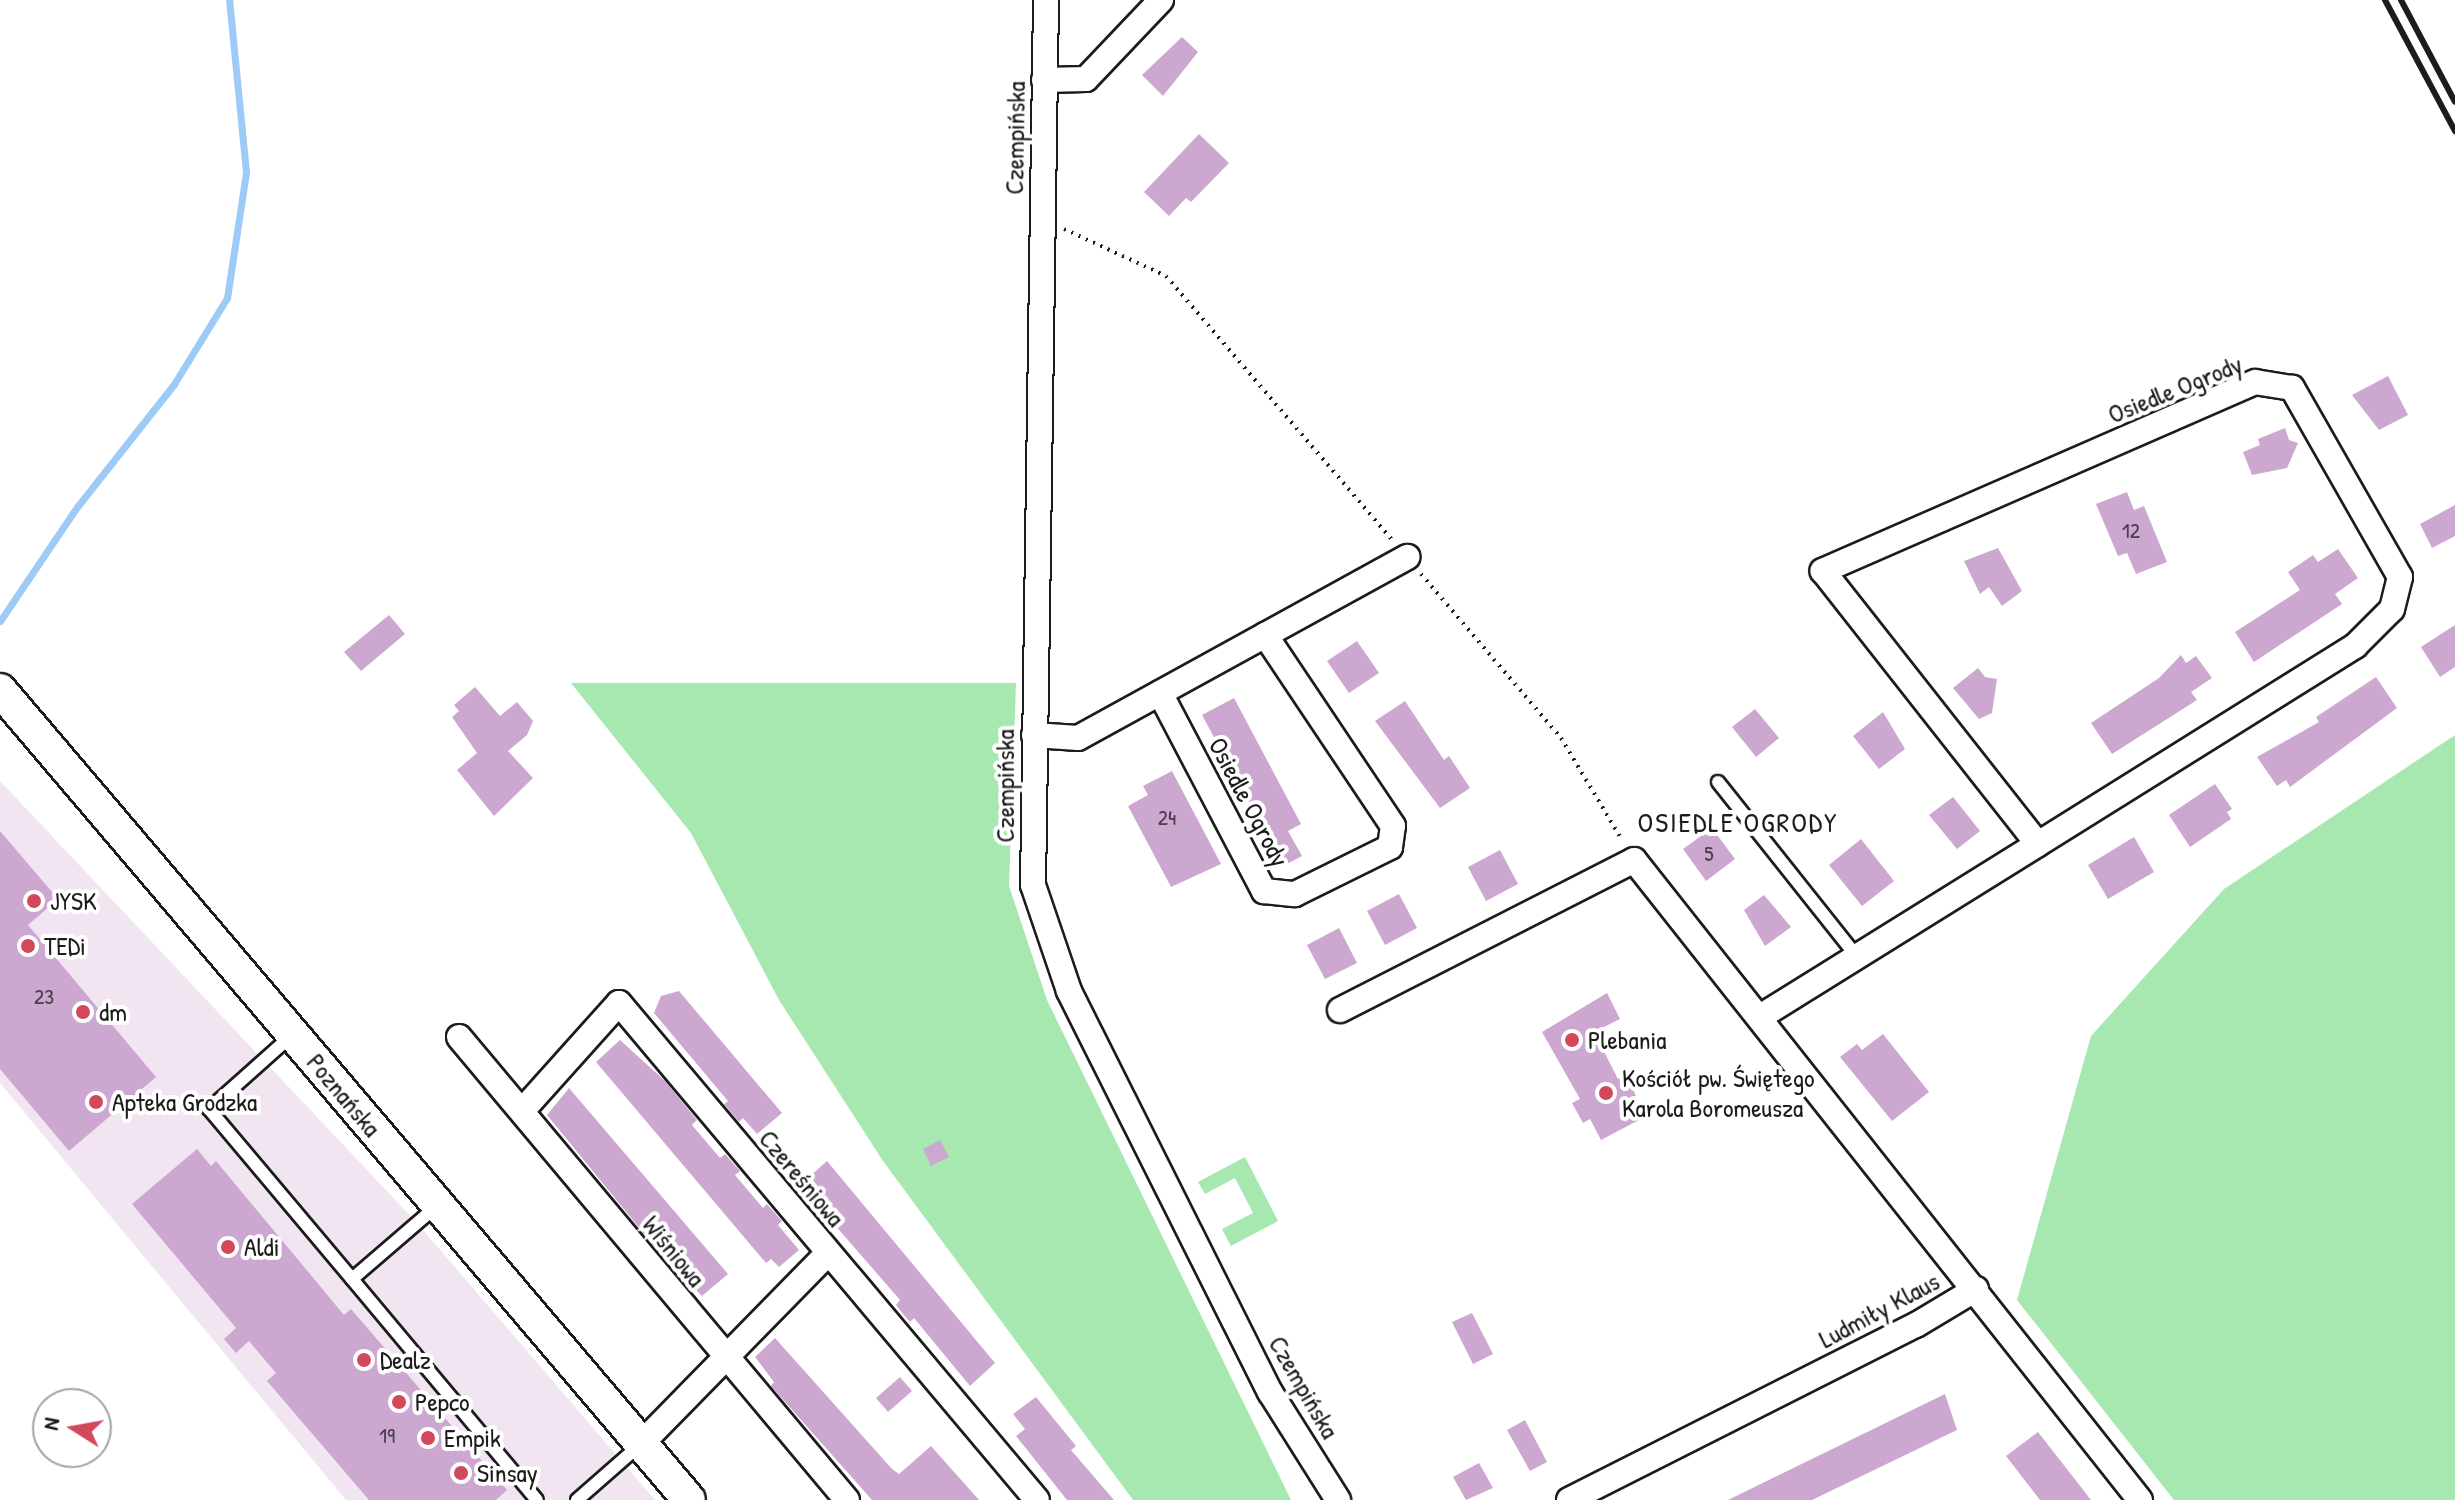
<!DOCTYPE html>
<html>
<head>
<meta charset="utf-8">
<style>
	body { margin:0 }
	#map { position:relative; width:2455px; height:1500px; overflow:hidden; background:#fff; font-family:"Patrick Hand",sans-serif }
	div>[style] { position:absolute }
	.built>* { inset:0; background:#f0e5f1 }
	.green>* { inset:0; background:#a7e8b0 }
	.stream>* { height:7px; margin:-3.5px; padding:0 3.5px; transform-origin:3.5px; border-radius:3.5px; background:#9dcaf7 }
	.building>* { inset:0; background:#cca8d1 }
	.path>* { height:4px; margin-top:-2px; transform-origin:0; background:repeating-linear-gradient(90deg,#1c1c1c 0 2px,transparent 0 8px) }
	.roads { filter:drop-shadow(2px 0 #1c1c1c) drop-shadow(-2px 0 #1c1c1c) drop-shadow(0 2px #1c1c1c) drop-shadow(0 -2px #1c1c1c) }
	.lane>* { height:12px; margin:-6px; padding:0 6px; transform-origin:6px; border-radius:6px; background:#fff }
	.street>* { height:24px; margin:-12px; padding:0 12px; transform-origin:12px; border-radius:12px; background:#fff }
	.secondary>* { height:32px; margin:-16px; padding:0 16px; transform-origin:16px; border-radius:16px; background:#fff }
	.rail>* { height:6px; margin:-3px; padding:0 3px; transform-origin:3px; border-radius:3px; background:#1c1c1c }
	.dots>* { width:22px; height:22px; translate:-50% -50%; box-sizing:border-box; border:4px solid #fff; border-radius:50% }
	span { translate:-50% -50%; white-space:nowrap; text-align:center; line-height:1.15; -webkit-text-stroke:8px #fff; paint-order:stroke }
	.number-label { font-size:22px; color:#483f49 }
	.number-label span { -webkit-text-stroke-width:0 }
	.street-label { font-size:26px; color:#1c1c1c }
	.poi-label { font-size:26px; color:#1c1c1c }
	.left { translate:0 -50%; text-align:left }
	.neighbourhood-label { font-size:28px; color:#1c1c1c; letter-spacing:2px }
	.north { position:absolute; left:32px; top:1388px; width:80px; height:80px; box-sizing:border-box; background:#fff; border:2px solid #a4a4a4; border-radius:50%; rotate:281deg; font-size:22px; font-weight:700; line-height:32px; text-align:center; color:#1c1c1c }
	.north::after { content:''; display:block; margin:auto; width:28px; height:36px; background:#d1495b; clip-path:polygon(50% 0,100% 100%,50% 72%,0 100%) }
</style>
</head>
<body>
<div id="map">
	<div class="built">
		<i style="clip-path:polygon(0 781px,418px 1224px,655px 1500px,346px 1500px,0 1083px)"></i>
	</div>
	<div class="green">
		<i style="clip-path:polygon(571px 683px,1016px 683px,1009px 886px,1047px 1000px,1291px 1500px,1133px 1500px,883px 1161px,779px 1000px,691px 833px)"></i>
		<i style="clip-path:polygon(2455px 735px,2455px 1500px,2174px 1500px,2017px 1300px,2091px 1036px,2224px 889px)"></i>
		<i style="clip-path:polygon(1245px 1157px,1278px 1221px,1231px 1246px,1222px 1229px,1253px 1213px,1235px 1178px,1205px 1194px,1198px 1182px)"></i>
	</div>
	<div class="stream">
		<i style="left:0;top:621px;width:138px;rotate:-56deg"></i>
		<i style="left:77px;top:507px;width:157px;rotate:-51.7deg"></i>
		<i style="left:174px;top:384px;width:101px;rotate:-58.4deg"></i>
		<i style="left:227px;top:298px;width:127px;rotate:-81.4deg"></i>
		<i style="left:246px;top:172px;width:173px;rotate:-95.6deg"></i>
	</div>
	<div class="building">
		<i style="clip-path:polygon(1182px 37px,1198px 52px,1163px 96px,1142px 75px)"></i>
		<i style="clip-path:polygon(1199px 134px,1229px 163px,1191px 202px,1186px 198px,1169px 216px,1144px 192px)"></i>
		<i style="clip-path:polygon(2388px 376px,2408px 415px,2379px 430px,2352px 395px)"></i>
		<i style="clip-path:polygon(2285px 428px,2289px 440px,2298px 443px,2287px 468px,2252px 475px,2243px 452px,2260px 445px,2258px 439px)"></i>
		<i style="clip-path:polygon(2127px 492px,2134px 510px,2144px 506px,2167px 562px,2136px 574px,2127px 553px,2118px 556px,2096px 504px)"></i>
		<i style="clip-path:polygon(2455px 505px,2455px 536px,2432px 548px,2420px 524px)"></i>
		<i style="clip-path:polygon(1998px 548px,2022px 591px,2002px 606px,1989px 587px,1980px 594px,1964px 561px)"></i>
		<i style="clip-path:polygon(2338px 549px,2358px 578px,2335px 594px,2342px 604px,2254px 662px,2235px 632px,2300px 590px,2288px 572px,2313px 555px,2318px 562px)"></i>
		<i style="clip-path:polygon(389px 615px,405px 634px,361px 671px,344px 652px)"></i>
		<i style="clip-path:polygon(2455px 625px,2455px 667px,2440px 677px,2421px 647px)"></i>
		<i style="clip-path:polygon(1357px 641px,1379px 673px,1349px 693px,1327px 661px)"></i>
		<i style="clip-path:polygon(2181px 655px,2186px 663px,2196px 656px,2212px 678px,2191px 692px,2197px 700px,2112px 754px,2091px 723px,2159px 678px)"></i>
		<i style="clip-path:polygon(1978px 668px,1985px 677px,1997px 679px,1992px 713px,1979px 719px,1953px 688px)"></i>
		<i style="clip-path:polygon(2376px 677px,2397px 708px,2290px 787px,2286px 780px,2277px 786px,2257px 757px,2319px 722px,2316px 717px)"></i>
		<i style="clip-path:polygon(475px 687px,500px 716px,517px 702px,533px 721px,527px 735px,508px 751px,533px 778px,494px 816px,457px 770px,477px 753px,452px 717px,459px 711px,454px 705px)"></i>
		<i style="clip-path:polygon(1234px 698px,1301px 824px,1288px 831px,1302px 856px,1283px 866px,1202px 715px)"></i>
		<i style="clip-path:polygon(1405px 701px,1444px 760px,1449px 756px,1470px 788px,1440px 808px,1375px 721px)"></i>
		<i style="clip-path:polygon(1755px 709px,1779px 738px,1756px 757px,1732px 727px)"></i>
		<i style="clip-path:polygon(1883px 712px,1905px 749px,1879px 769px,1853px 736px)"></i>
		<i style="clip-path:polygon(1172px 771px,1221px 864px,1171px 887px,1128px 806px,1148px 795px,1143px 786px)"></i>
		<i style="clip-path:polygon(2215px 784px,2232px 809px,2227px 812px,2231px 819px,2190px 847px,2169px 815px)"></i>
		<i style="clip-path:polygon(1953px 797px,1980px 831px,1957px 849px,1929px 815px)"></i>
		<i style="clip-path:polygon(1712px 828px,1735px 859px,1706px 881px,1683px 849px)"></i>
		<i style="clip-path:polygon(0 831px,58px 899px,28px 925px,156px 1077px,69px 1151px,0 1069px)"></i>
		<i style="clip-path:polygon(2134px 837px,2154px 872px,2108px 899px,2088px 865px)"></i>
		<i style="clip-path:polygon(1861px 839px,1894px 881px,1862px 906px,1829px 865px)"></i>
		<i style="clip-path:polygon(1500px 850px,1518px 884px,1486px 901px,1468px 867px)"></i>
		<i style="clip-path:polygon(1399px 894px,1417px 928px,1385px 945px,1367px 911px)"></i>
		<i style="clip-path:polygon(1764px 895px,1791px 927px,1765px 946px,1744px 910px)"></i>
		<i style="clip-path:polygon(1339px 928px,1357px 963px,1325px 979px,1307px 945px)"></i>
		<i style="clip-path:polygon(679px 991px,782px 1113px,757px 1134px,743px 1118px,739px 1122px,724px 1104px,728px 1101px,654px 1013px,661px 996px)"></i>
		<i style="clip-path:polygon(1607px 993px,1620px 1019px,1594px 1032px,1618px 1079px,1626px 1075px,1636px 1096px,1628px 1100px,1639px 1120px,1601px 1140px,1590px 1119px,1583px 1123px,1572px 1103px,1580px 1099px,1542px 1032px)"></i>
		<i style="clip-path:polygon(1883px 1034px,1929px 1092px,1892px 1121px,1840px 1057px,1857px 1044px,1862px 1050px)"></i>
		<i style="clip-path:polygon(620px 1040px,665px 1081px,697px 1120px,692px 1125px,720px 1158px,725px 1154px,740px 1171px,735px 1175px,763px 1208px,767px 1204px,782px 1221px,778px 1225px,799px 1250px,779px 1267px,771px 1259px,766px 1263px,596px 1062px)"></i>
		<i style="clip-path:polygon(569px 1088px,728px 1274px,702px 1296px,663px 1257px,547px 1115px)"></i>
		<i style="clip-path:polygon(940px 1140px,949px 1157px,931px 1166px,923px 1149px)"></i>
		<i style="clip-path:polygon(197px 1149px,211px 1166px,216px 1161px,344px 1315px,351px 1309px,507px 1490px,496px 1500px,369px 1500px,267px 1381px,276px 1373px,249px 1341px,236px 1353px,224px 1339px,236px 1328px,132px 1204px)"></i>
		<i style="clip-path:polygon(827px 1161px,995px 1363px,970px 1386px,914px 1318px,910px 1322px,903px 1314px,896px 1305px,900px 1300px,800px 1185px)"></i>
		<i style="clip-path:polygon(1472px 1313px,1493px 1354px,1473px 1364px,1452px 1322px)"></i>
		<i style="clip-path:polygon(775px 1338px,892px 1469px,899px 1474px,931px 1446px,979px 1500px,872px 1500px,771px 1386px,774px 1382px,755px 1357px)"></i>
		<i style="clip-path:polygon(900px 1377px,912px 1391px,888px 1412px,876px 1398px)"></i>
		<i style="clip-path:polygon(1945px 1394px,1957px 1430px,1812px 1500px,1728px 1500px)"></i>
		<i style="clip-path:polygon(1036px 1397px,1076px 1446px,1071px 1450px,1114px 1500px,1067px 1500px,1016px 1436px,1025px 1429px,1013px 1414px)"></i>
		<i style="clip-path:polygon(1525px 1420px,1547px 1462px,1530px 1471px,1507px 1430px)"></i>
		<i style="clip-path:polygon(2038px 1432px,2091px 1500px,2040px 1500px,2006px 1456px)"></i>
		<i style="clip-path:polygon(1479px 1463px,1493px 1488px,1466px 1500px,1453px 1477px)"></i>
	</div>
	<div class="path">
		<i style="left:1064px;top:229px;width:112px;rotate:24.7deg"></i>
		<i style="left:1166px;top:276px;width:348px;rotate:49.4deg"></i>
		<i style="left:1421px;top:574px;width:216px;rotate:49.5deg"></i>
		<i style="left:1561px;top:738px;width:119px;rotate:59.1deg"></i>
	</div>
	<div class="roads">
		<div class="lane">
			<i style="left:1718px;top:782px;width:223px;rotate:51.5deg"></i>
			<i style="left:291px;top:1036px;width:110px;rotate:138.3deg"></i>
			<i style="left:209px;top:1109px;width:222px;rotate:49.9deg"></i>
			<i style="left:438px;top:1205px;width:113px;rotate:139.3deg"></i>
			<i style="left:352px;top:1279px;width:288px;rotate:50.1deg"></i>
			<i style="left:577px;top:1500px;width:85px;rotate:-41.2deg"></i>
		</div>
		<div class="street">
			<i style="left:1046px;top:0;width:885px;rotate:90.84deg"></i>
			<i style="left:1033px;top:885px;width:112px;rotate:71.2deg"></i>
			<i style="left:1069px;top:991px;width:449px;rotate:63.4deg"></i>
			<i style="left:1270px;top:1392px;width:128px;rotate:57.8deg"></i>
			<i style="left:1044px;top:80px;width:42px;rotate:-1.4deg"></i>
			<i style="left:1086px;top:79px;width:109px;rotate:-46.5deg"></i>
			<i style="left:1160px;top:693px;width:224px;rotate:62.3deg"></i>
			<i style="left:1264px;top:891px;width:31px;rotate:6deg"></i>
			<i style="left:1295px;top:894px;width:106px;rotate:-26.3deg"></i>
			<i style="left:1390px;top:847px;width:21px;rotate:-82deg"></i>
			<i style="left:1393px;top:826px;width:230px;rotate:-123.8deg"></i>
			<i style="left:1034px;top:735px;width:44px;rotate:3.9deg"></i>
			<i style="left:1078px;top:738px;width:376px;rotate:-28.8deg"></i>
			<i style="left:1340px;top:1010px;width:330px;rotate:-27deg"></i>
			<i style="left:1634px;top:860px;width:816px;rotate:51.67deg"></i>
			<i style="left:1760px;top:1017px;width:327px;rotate:-31.9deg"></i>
			<i style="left:2038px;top:844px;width:374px;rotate:-32deg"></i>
			<i style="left:2355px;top:646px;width:52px;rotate:-45deg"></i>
			<i style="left:2392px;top:609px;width:33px;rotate:-76deg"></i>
			<i style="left:2400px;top:577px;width:218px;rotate:-119.7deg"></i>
			<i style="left:2292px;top:388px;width:37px;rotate:-171deg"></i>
			<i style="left:2255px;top:382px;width:472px;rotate:156.4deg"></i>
			<i style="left:1823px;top:571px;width:347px;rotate:51.8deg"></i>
			<i style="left:459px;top:1037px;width:604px;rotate:50.04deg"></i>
			<i style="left:522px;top:1111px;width:145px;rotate:-48.1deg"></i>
			<i style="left:619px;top:1003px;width:649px;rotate:49.93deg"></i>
			<i style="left:641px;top:1444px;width:267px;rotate:-45.6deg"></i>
			<i style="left:1569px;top:1500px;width:389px;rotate:-26.8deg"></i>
			<i style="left:1916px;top:1325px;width:70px;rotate:-31deg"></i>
		</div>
		<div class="secondary">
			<i style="left:0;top:690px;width:1063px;rotate:49.61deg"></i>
		</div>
	</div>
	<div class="rail">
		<i style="left:2385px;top:0;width:149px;rotate:61.9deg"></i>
		<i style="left:2401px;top:0;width:115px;rotate:62.1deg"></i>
	</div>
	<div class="dots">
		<i style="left:34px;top:901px;background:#d1495b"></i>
		<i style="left:28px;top:946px;background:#d1495b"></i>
		<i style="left:83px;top:1012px;background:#d1495b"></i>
		<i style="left:1572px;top:1040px;background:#d1495b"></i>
		<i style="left:1606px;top:1093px;background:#d1495b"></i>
		<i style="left:96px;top:1102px;background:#d1495b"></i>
		<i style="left:228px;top:1247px;background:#d1495b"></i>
		<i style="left:364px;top:1360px;background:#d1495b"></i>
		<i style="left:399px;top:1402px;background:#d1495b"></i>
		<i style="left:428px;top:1438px;background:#d1495b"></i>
		<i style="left:461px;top:1473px;background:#d1495b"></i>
	</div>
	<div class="number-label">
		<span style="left:2131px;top:531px">12</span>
		<span style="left:1167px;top:818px">24</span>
		<span style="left:1709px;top:854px">5</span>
		<span style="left:44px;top:997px">23</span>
		<span style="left:387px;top:1436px">19</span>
	</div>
	<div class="street-label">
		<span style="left:1015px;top:138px;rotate:-89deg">Czempińska</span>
		<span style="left:2175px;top:389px;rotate:-22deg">Osiedle Ogrody</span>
		<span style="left:1005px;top:786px;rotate:-90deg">Czempińska</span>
		<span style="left:1249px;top:802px;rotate:62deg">Osiedle Ogrody</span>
		<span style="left:344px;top:1095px;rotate:50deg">Poznańska</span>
		<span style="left:802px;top:1178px;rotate:50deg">Czereśniowa</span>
		<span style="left:674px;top:1251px;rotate:51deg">Wiśniowa</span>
		<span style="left:1879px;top:1310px;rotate:-28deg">Ludmiły Klaus</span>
		<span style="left:1304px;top:1387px;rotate:60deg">Czempińska</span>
	</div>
	<div class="poi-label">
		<span class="left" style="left:50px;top:901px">JYSK</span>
		<span class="left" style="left:44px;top:946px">TEDi</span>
		<span class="left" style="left:99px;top:1012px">dm</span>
		<span class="left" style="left:1588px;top:1040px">Plebania</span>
		<span class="left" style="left:1622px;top:1093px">Kościół pw. Świętego<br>Karola Boromeusza</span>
		<span class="left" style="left:112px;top:1102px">Apteka Grodzka</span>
		<span class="left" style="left:244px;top:1247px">Aldi</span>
		<span class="left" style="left:380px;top:1360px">Dealz</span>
		<span class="left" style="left:415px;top:1402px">Pepco</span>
		<span class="left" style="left:444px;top:1438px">Empik</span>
		<span class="left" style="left:477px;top:1473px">Sinsay</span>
	</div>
	<div class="neighbourhood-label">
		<span style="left:1738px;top:822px">OSIEDLE OGRODY</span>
	</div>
	<div class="north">N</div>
</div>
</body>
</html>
